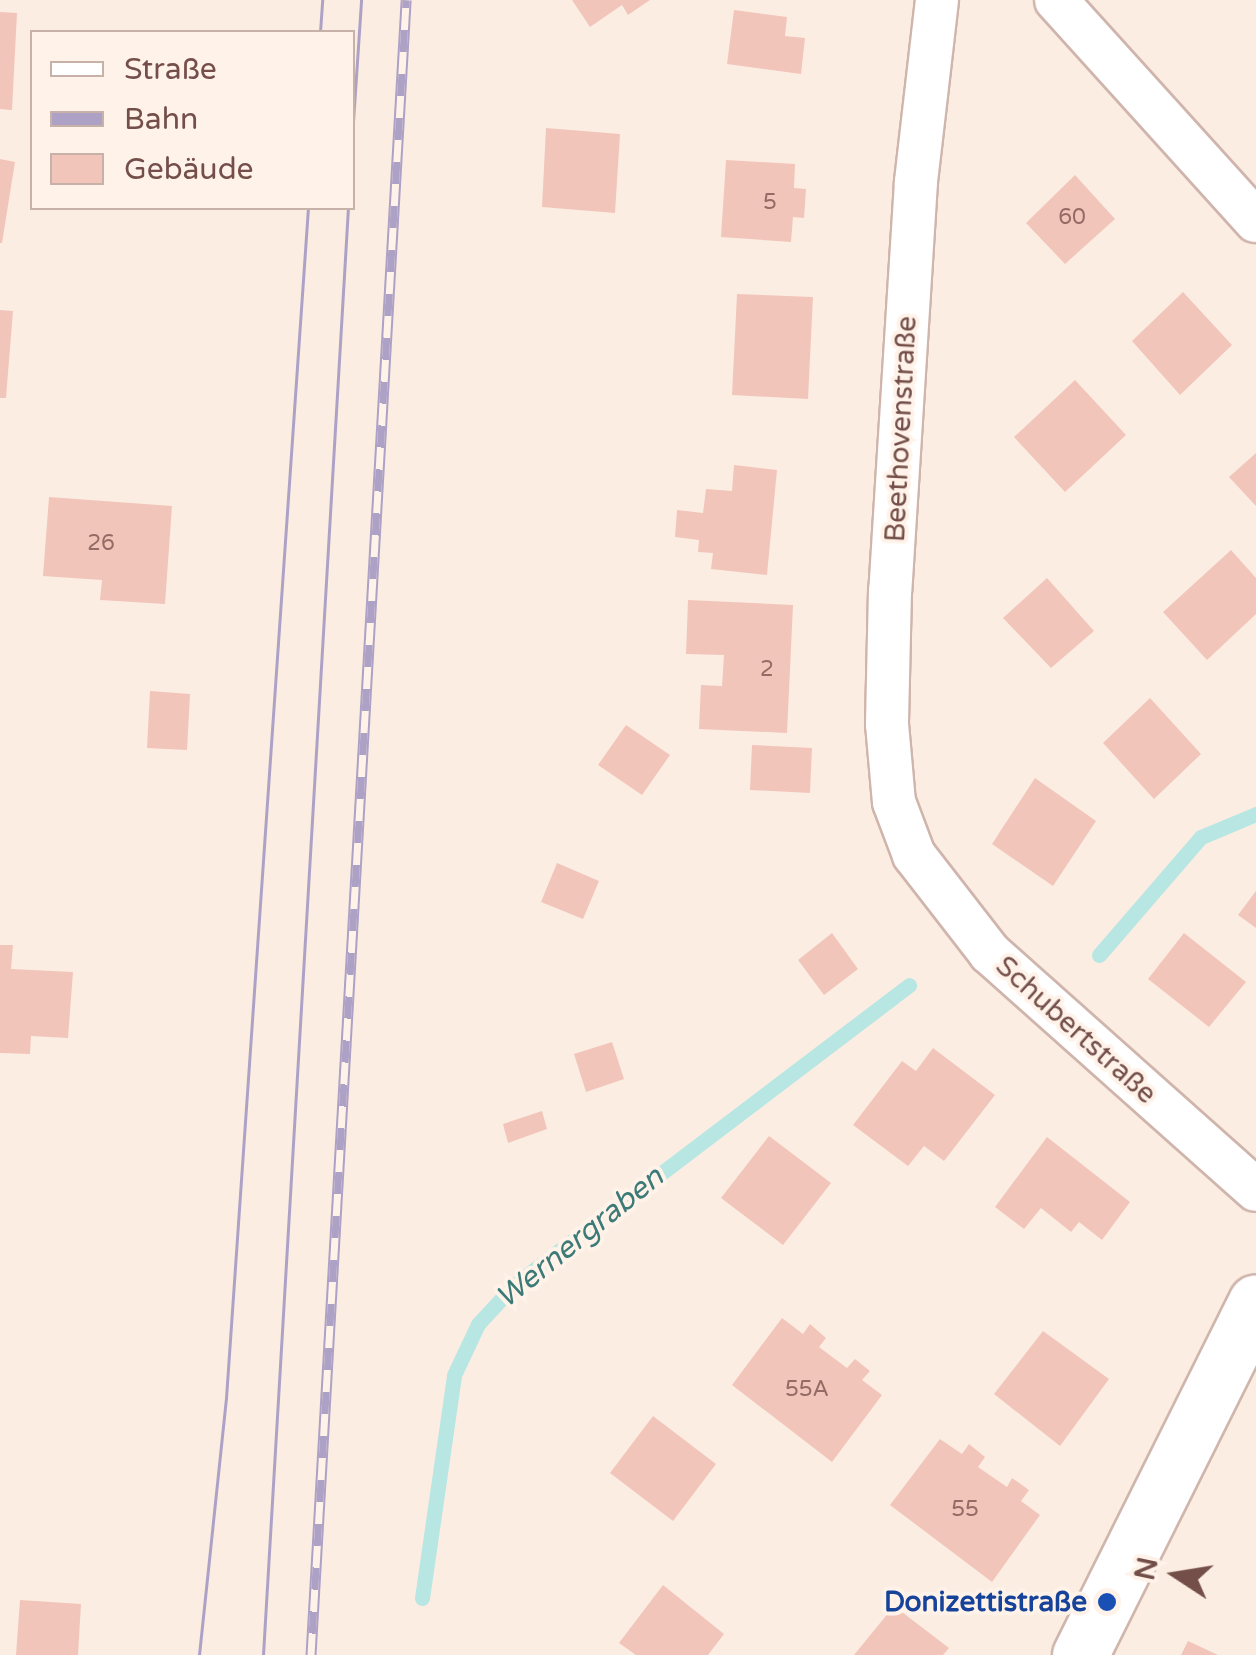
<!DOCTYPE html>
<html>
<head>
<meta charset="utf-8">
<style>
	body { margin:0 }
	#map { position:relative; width:1256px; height:1655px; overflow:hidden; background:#fcede3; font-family:"Varela Round",sans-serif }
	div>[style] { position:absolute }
	.stream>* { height:15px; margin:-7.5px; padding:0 7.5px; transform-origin:7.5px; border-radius:7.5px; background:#b7e6e3 }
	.building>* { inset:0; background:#f2c5ba }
	.roads { filter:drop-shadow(2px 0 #cfb5ac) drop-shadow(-2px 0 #cfb5ac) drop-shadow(0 2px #cfb5ac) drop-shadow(0 -2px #cfb5ac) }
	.street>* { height:42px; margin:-21px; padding:0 21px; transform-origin:21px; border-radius:21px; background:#fff }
	.secondary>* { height:55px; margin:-27.5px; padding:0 27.5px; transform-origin:27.5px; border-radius:27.5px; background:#fff }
	.tram>* { height:2.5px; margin:-1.25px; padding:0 1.25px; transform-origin:1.25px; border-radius:1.25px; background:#ada2c5 }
	.rail>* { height:11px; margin-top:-5.5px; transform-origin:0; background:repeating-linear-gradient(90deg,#fff2e9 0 22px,#ada2c5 0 44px); box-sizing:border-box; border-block:2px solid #ada2c5 }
	.dots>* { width:28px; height:28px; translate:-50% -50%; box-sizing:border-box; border:5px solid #fff2e9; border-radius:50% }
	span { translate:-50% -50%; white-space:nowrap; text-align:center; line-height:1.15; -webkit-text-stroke:8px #fff2e9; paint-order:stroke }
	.number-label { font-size:22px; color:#946c65 }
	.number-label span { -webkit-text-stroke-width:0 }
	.street-label { font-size:28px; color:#744f49 }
	.transit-label { font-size:28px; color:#164399; font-weight:700 }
	.right { translate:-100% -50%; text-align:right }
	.water-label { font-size:30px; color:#3c7a77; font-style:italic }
	.legend { position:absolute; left:30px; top:30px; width:325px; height:180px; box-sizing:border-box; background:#fff2e9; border:2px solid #c7b1a9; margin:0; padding:12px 18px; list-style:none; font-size:30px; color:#744f49 }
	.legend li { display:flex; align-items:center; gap:20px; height:50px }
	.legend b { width:50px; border:2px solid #c7b1a9 }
	.north { position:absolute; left:1126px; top:1525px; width:100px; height:100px; -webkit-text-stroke:8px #fff2e9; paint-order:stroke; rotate:282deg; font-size:28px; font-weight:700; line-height:40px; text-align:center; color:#744f49 }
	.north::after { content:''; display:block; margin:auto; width:35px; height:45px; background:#744f49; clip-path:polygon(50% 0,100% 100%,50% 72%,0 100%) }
</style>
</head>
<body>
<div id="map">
	<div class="stream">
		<i style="left:1099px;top:955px;width:156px;rotate:-49.2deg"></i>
		<i style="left:1201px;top:837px;width:60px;rotate:-22.7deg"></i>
		<i style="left:422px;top:1598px;width:225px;rotate:-81.8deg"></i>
		<i style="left:454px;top:1375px;width:56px;rotate:-64.8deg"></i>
		<i style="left:478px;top:1324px;width:53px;rotate:-47.3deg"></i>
		<i style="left:514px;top:1285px;width:496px;rotate:-37.2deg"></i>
	</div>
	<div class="building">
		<i style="clip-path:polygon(572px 0,650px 0,628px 15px,622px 5px,590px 27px)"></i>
		<i style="clip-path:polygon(734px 10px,787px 17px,785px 36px,805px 38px,801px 74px,727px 64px)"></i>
		<i style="clip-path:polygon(0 12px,17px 13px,12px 110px,0 109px)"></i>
		<i style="clip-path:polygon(546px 128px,620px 134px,615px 213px,542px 207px)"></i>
		<i style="clip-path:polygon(0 159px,15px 162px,2px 243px,0 243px)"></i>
		<i style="clip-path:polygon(726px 160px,795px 164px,794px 188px,806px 189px,804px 218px,793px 217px,791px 242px,721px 237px)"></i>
		<i style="clip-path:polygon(1075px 175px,1115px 219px,1065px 264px,1026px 223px)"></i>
		<i style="clip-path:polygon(1183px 292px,1232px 345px,1180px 395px,1132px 341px)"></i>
		<i style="clip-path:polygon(737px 294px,813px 297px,808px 399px,732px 395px)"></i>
		<i style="clip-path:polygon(0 310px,13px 311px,6px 398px,0 398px)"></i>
		<i style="clip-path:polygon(1075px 380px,1126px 435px,1065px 492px,1014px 437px)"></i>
		<i style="clip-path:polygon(1256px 453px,1256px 506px,1229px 477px)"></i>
		<i style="clip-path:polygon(734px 465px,777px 470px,767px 575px,711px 569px,713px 553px,698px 552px,699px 540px,675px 537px,677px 510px,703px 513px,706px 489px,732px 491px)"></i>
		<i style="clip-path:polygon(49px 497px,172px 506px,165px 604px,100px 600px,102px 580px,43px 576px)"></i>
		<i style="clip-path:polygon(1231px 550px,1256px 578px,1256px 614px,1207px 660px,1163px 612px)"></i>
		<i style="clip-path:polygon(1047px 578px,1094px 631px,1051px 668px,1003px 618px)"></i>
		<i style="clip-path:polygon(688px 600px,793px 605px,787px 733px,699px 729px,701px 685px,722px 686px,724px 655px,686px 654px)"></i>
		<i style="clip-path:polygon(150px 691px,190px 694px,187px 750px,147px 748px)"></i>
		<i style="clip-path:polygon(1150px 698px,1201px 754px,1154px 799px,1103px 743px)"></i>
		<i style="clip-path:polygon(626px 725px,670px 755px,642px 795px,598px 765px)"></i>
		<i style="clip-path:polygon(752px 745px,812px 748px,810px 793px,750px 790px)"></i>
		<i style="clip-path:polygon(1035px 778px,1096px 821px,1053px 886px,992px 844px)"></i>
		<i style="clip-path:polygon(557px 863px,599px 881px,583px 919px,541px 902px)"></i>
		<i style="clip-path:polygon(1256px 891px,1256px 928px,1238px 915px)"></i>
		<i style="clip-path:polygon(832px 933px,858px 969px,824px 995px,798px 960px)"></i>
		<i style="clip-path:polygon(1184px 933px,1246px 982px,1209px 1027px,1148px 979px)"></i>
		<i style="clip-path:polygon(0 945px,13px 945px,11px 969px,73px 972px,68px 1038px,31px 1036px,30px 1054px,0 1053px)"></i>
		<i style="clip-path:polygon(612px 1042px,624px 1079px,586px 1092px,574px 1054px)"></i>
		<i style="clip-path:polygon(933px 1048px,995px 1095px,944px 1161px,924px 1146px,908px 1166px,853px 1125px,902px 1061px,916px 1071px)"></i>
		<i style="clip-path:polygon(542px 1111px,547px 1129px,508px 1143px,503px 1124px)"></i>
		<i style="clip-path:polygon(769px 1136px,831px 1183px,783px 1245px,721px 1198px)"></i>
		<i style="clip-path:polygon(1047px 1137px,1130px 1202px,1102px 1240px,1079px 1222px,1071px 1232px,1041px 1208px,1024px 1229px,995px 1207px)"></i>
		<i style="clip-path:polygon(782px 1318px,803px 1334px,810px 1324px,826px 1338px,819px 1347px,847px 1368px,855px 1359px,870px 1371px,862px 1380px,882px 1395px,832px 1462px,732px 1385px)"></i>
		<i style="clip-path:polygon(1043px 1331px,1109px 1379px,1060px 1446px,994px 1394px)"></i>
		<i style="clip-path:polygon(653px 1416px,716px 1464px,673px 1521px,610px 1473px)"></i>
		<i style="clip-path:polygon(940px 1439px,962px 1454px,969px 1444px,985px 1457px,978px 1467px,1007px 1487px,1012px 1478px,1029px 1490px,1021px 1501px,1040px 1515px,992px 1582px,890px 1505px)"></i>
		<i style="clip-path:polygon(663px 1585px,724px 1634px,708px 1655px,636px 1655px,619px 1643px)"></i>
		<i style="clip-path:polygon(20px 1600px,81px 1604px,78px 1655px,16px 1655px)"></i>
		<i style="clip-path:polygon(894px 1606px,949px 1648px,943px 1655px,854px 1655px)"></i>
		<i style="clip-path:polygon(1188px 1641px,1218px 1655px,1181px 1655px)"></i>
	</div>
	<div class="roads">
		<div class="street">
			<i style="left:937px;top:0;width:183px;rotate:96.6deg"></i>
			<i style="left:916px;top:182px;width:409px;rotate:93.6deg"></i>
			<i style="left:890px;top:590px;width:134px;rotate:91.3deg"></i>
			<i style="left:887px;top:724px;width:78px;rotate:84.9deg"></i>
			<i style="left:894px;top:802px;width:57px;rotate:69.3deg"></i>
			<i style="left:914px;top:855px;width:124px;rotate:52.2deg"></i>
			<i style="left:990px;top:953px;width:356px;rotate:41.7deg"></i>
			<i style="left:1056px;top:0;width:298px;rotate:47.9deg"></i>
		</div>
		<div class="secondary">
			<i style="left:1080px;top:1655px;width:394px;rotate:-63.5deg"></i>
		</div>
	</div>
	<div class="tram">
		<i style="left:320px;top:32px;width:32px;rotate:-86deg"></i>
		<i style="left:352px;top:137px;width:137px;rotate:-86.2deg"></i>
		<i style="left:199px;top:1655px;width:258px;rotate:-84deg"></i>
		<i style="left:226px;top:1398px;width:1193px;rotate:-86.06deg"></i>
		<i style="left:263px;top:1655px;width:1449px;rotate:-86.64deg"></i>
	</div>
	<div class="rail">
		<i style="left:311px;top:1655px;width:1658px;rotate:-86.71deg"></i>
	</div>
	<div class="dots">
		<i style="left:1107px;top:1602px;background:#1a4fb4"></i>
	</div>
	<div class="number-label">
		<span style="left:770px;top:203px">5</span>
		<span style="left:1072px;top:218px">60</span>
		<span style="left:101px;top:544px">26</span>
		<span style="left:767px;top:670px">2</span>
		<span style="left:807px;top:1390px">55A</span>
		<span style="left:965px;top:1510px">55</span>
	</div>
	<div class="street-label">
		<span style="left:901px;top:429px;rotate:-87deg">Beethovenstraße</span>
		<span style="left:1076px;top:1030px;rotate:42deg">Schubertstraße</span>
	</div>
	<div class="transit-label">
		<span class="right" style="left:1087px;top:1602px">Donizettistraße</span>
	</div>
	<div class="water-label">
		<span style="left:580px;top:1238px;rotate:-39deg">Wernergraben</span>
	</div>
	<ul class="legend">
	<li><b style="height:12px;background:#fff"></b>Straße</li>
	<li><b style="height:12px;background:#ada2c5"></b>Bahn</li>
	<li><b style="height:28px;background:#f2c5ba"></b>Gebäude</li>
	</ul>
	<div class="north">N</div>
</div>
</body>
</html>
